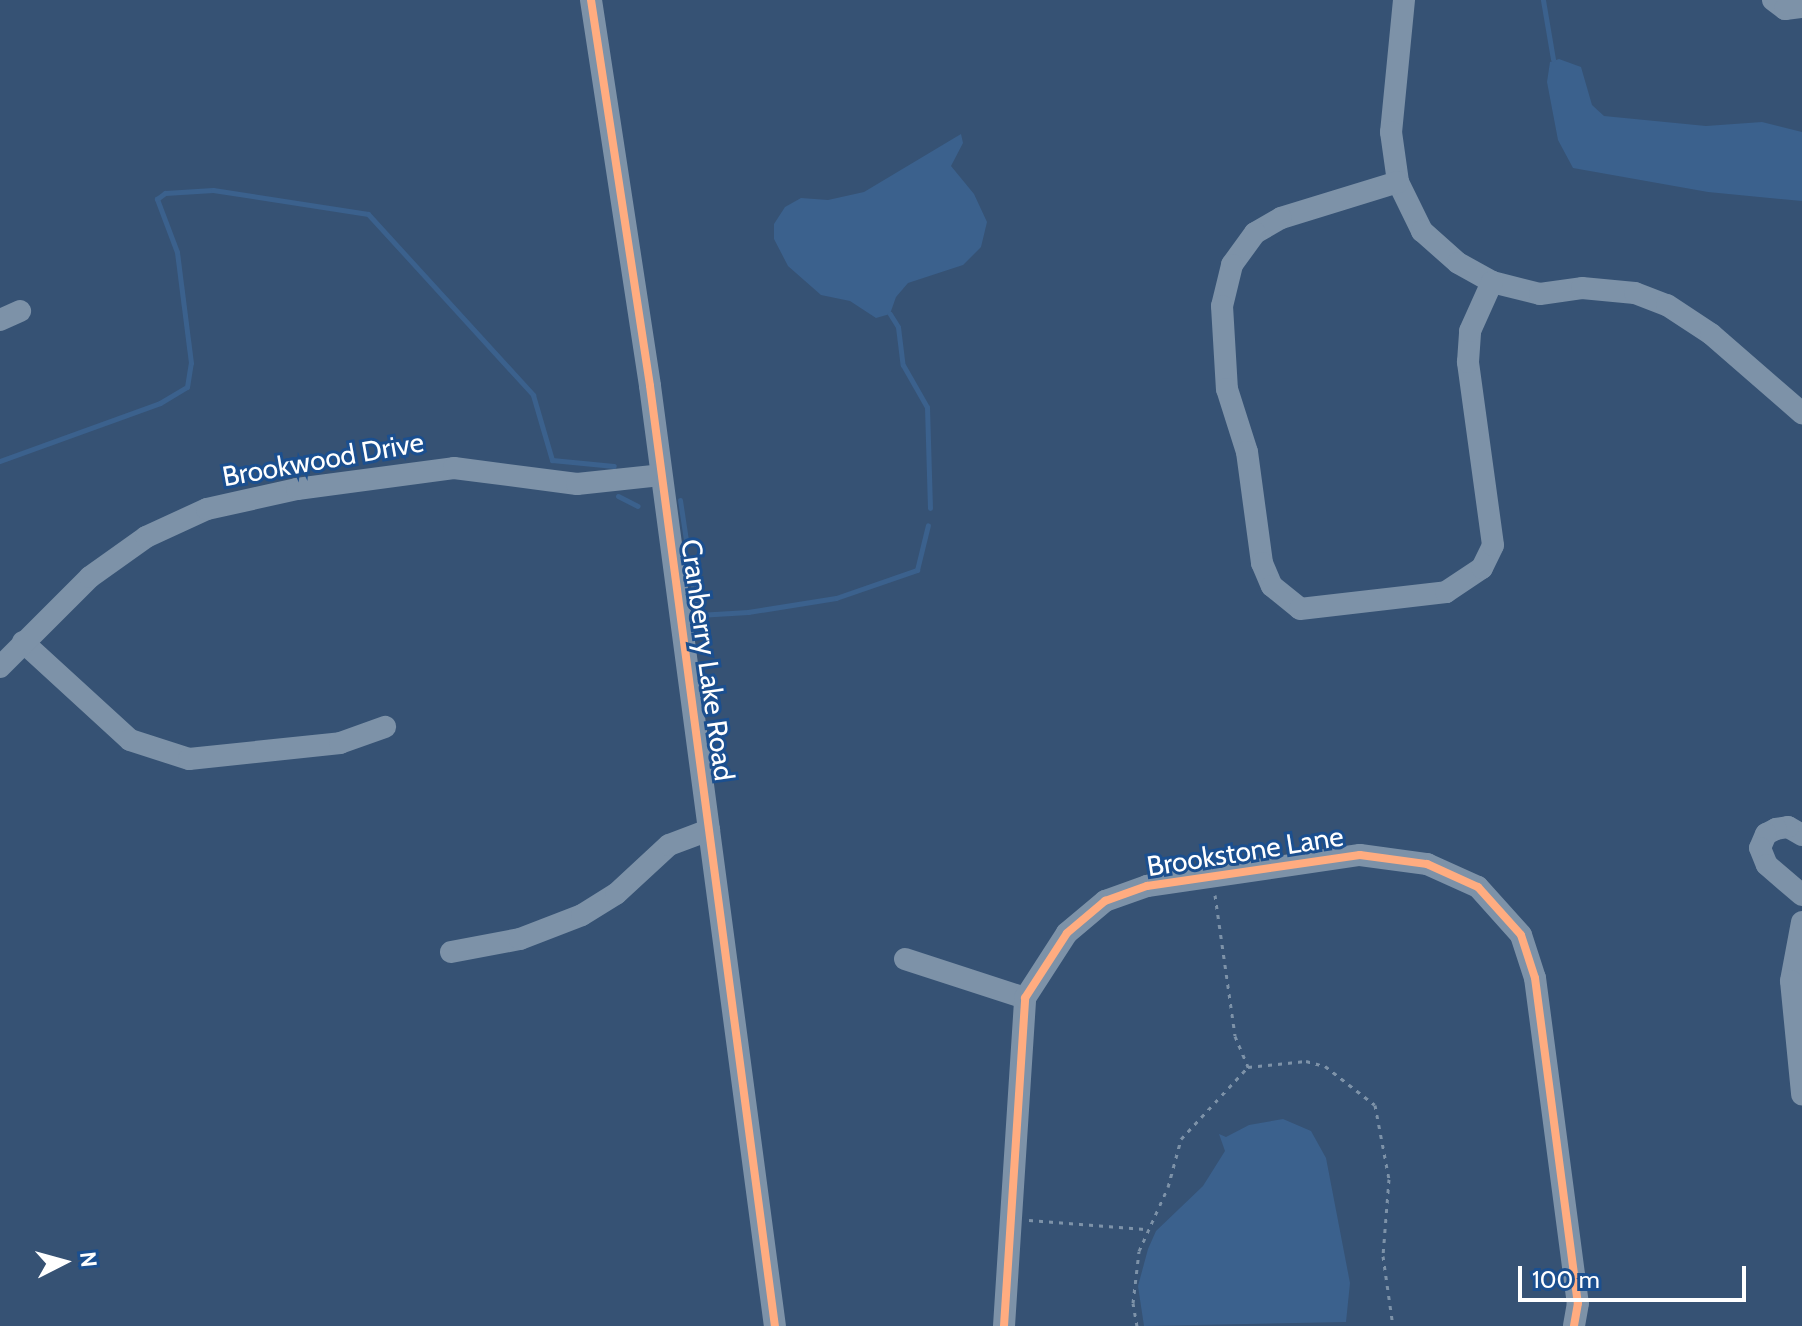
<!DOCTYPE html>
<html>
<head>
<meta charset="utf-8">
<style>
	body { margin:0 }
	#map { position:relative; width:1802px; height:1326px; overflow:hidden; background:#365274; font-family:Cabin,sans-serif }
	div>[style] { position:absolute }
	.water>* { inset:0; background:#3b618d }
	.stream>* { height:5px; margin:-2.5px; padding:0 2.5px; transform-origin:2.5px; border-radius:2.5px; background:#3b618d }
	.path>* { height:3px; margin-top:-1.5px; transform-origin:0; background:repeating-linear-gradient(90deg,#7d92a8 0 4px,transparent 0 10px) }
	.minor>* { height:22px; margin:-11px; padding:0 11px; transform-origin:11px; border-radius:11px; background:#7d92a8 }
	.cycleway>* { height:8px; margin:-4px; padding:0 4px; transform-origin:4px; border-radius:4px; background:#ffac80 }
	span { translate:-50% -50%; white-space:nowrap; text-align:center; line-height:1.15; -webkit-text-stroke:6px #1b4f8f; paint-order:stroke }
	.street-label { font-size:28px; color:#fff }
	.north { position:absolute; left:24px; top:1222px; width:80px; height:80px; -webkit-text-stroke:6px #1b4f8f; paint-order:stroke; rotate:84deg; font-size:22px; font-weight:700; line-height:32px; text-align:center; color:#fff }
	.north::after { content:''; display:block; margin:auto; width:28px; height:36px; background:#fff; clip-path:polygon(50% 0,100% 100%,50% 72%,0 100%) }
	.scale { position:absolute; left:1518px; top:1266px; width:228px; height:36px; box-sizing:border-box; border:4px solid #fff; border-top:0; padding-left:10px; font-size:24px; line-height:28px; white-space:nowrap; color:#fff; -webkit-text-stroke:6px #1b4f8f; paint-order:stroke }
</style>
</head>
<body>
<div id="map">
	<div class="water">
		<i style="clip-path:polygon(1559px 59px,1581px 67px,1592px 105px,1604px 116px,1706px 126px,1762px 122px,1802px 132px,1802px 201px,1708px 192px,1573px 168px,1558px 140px,1547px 82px,1550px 62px)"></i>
		<i style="clip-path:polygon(961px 134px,963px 143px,951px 166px,974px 194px,987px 222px,981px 247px,963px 265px,908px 283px,896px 297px,890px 314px,876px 318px,850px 301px,821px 295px,788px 266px,774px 239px,774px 224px,785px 207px,801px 198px,828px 200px,864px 192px)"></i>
		<i style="clip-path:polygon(1283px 1119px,1311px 1131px,1326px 1158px,1350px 1283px,1346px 1322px,1144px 1326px,1138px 1286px,1148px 1249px,1156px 1231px,1203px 1186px,1225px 1151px,1219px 1134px,1226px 1137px,1249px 1125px)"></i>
	</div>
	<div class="stream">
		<i style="left:1543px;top:0;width:60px;rotate:80.4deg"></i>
		<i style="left:890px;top:314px;width:15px;rotate:58deg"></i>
		<i style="left:898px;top:327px;width:38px;rotate:83deg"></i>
		<i style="left:903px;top:365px;width:48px;rotate:60.3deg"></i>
		<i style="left:927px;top:407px;width:101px;rotate:88.3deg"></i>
		<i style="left:0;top:461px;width:170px;rotate:-19.9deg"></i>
		<i style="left:160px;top:403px;width:31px;rotate:-31deg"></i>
		<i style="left:187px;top:387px;width:24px;rotate:-81deg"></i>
		<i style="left:191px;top:363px;width:112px;rotate:-97.2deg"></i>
		<i style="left:177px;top:252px;width:57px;rotate:-110.7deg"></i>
		<i style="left:157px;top:199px;width:10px;rotate:-37deg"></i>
		<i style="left:165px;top:193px;width:48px;rotate:-3.6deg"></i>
		<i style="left:213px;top:190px;width:157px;rotate:8.8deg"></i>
		<i style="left:368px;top:214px;width:245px;rotate:47.6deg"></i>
		<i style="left:533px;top:395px;width:68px;rotate:73.7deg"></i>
		<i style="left:552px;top:460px;width:62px;rotate:5.5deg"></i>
		<i style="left:618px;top:496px;width:22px;rotate:27deg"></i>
		<i style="left:680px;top:500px;width:40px;rotate:81.5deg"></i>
		<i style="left:688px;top:557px;width:59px;rotate:80.2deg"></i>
		<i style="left:698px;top:615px;width:50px;rotate:-3.4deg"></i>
		<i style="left:748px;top:612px;width:89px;rotate:-9deg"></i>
		<i style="left:836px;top:598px;width:86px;rotate:-19.1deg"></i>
		<i style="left:917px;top:570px;width:46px;rotate:-76.3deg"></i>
	</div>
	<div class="path">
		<i style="left:1215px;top:895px;width:142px;rotate:81.9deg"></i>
		<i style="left:1235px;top:1036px;width:34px;rotate:67deg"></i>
		<i style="left:1029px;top:1220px;width:116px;rotate:4.4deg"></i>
		<i style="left:1137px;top:1326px;width:23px;rotate:-100deg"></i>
		<i style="left:1133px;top:1303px;width:52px;rotate:-83.4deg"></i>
		<i style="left:1139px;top:1251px;width:70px;rotate:-65.6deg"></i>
		<i style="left:1168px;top:1187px;width:50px;rotate:-74.8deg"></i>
		<i style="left:1181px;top:1139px;width:98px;rotate:-47.1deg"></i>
		<i style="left:1248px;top:1067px;width:58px;rotate:-5.9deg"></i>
		<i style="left:1306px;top:1061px;width:20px;rotate:15deg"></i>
		<i style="left:1325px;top:1066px;width:63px;rotate:38deg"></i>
		<i style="left:1375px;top:1105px;width:75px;rotate:79.3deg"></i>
		<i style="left:1389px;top:1179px;width:77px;rotate:94.5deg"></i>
		<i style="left:1383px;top:1256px;width:71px;rotate:81.9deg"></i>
	</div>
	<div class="minor">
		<i style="left:591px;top:0;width:390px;rotate:81.3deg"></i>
		<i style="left:650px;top:386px;width:948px;rotate:82.43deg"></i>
		<i style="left:1404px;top:0;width:133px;rotate:95.6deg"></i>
		<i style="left:1391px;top:132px;width:50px;rotate:82deg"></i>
		<i style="left:1398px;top:182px;width:55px;rotate:63.9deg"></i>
		<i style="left:1422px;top:231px;width:48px;rotate:41.6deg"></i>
		<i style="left:1458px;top:263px;width:39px;rotate:29deg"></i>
		<i style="left:1492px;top:282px;width:49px;rotate:14deg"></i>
		<i style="left:1540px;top:294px;width:42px;rotate:-8.1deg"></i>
		<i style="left:1582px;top:288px;width:53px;rotate:5.4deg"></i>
		<i style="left:1635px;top:293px;width:34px;rotate:21deg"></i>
		<i style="left:1667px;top:305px;width:53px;rotate:33.4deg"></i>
		<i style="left:1711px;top:334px;width:121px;rotate:41deg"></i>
		<i style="left:1773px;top:0;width:15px;rotate:37deg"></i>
		<i style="left:1785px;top:9px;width:17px;rotate:-7deg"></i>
		<i style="left:1398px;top:182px;width:122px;rotate:162.9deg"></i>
		<i style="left:1281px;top:218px;width:30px;rotate:150deg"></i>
		<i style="left:1255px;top:233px;width:39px;rotate:126deg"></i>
		<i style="left:1232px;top:265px;width:42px;rotate:103.7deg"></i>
		<i style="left:1222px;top:306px;width:83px;rotate:86.6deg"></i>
		<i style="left:1227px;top:389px;width:66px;rotate:72.4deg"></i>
		<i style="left:1247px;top:452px;width:112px;rotate:82.3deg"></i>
		<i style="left:1262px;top:563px;width:25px;rotate:67deg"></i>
		<i style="left:1272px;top:586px;width:36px;rotate:39deg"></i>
		<i style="left:1300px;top:609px;width:147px;rotate:-6.6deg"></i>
		<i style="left:1446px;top:592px;width:43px;rotate:-33.7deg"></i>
		<i style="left:1482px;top:568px;width:25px;rotate:-64deg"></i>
		<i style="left:1493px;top:545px;width:185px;rotate:-97.8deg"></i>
		<i style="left:1468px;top:362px;width:31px;rotate:-86deg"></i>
		<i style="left:1470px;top:331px;width:54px;rotate:-65.8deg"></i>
		<i style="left:0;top:320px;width:22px;rotate:-24deg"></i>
		<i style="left:23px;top:642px;width:145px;rotate:42.5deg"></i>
		<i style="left:130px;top:740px;width:62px;rotate:17.9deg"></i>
		<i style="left:189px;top:759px;width:152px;rotate:-6deg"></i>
		<i style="left:340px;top:743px;width:48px;rotate:-19.6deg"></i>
		<i style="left:0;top:667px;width:127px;rotate:-45deg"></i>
		<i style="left:90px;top:577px;width:69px;rotate:-35.5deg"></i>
		<i style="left:146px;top:537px;width:67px;rotate:-24.7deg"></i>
		<i style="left:207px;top:509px;width:92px;rotate:-12.5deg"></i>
		<i style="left:297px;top:489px;width:158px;rotate:-7.6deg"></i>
		<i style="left:454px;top:468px;width:124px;rotate:7.4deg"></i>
		<i style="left:577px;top:484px;width:84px;rotate:-6.1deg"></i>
		<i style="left:1802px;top:835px;width:16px;rotate:-150deg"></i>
		<i style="left:1788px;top:827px;width:12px;rotate:171deg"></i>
		<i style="left:1776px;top:829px;width:11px;rotate:153deg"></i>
		<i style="left:1766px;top:834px;width:15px;rotate:113deg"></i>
		<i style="left:1760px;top:848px;width:18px;rotate:68deg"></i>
		<i style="left:1767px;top:865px;width:46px;rotate:40.6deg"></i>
		<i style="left:1802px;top:922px;width:60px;rotate:100.6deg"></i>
		<i style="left:1791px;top:981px;width:114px;rotate:84.4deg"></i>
		<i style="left:451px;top:952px;width:70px;rotate:-10.7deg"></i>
		<i style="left:520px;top:939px;width:66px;rotate:-21.2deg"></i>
		<i style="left:582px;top:915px;width:40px;rotate:-32deg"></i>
		<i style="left:616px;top:894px;width:72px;rotate:-42.8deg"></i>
		<i style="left:669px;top:845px;width:43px;rotate:-20.6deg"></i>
		<i style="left:905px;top:959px;width:126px;rotate:18deg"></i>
		<i style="left:1004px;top:1326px;width:329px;rotate:-86.3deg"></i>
		<i style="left:1025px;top:998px;width:77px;rotate:-57.1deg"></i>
		<i style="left:1067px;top:933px;width:50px;rotate:-40.1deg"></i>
		<i style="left:1105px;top:901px;width:45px;rotate:-19.7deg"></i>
		<i style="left:1147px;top:886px;width:215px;rotate:-8.3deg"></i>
		<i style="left:1360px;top:855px;width:68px;rotate:7.7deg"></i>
		<i style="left:1427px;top:864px;width:56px;rotate:24.3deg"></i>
		<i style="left:1478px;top:887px;width:64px;rotate:48.1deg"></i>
		<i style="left:1521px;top:935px;width:45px;rotate:72deg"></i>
		<i style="left:1535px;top:978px;width:328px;rotate:82.5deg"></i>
		<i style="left:1578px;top:1303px;width:23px;rotate:100deg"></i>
	</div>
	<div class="cycleway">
		<i style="left:591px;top:0;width:390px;rotate:81.3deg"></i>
		<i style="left:650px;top:386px;width:948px;rotate:82.43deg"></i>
		<i style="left:1004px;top:1326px;width:329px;rotate:-86.3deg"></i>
		<i style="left:1025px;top:998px;width:77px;rotate:-57.1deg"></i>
		<i style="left:1067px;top:933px;width:50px;rotate:-40.1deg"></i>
		<i style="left:1105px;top:901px;width:45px;rotate:-19.7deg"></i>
		<i style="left:1147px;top:886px;width:215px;rotate:-8.3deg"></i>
		<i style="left:1360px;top:855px;width:68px;rotate:7.7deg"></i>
		<i style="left:1427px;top:864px;width:56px;rotate:24.3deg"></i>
		<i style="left:1478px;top:887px;width:64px;rotate:48.1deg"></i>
		<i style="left:1521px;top:935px;width:45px;rotate:72deg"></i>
		<i style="left:1535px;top:978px;width:328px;rotate:82.5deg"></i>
		<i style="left:1578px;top:1303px;width:23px;rotate:100deg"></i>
	</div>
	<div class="street-label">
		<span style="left:323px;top:459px;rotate:-10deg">Brookwood Drive</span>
		<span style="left:708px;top:660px;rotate:82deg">Cranberry Lake Road</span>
		<span style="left:1245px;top:851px;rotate:-9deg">Brookstone Lane</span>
	</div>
	<div class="north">N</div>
	<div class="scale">100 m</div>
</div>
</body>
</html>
